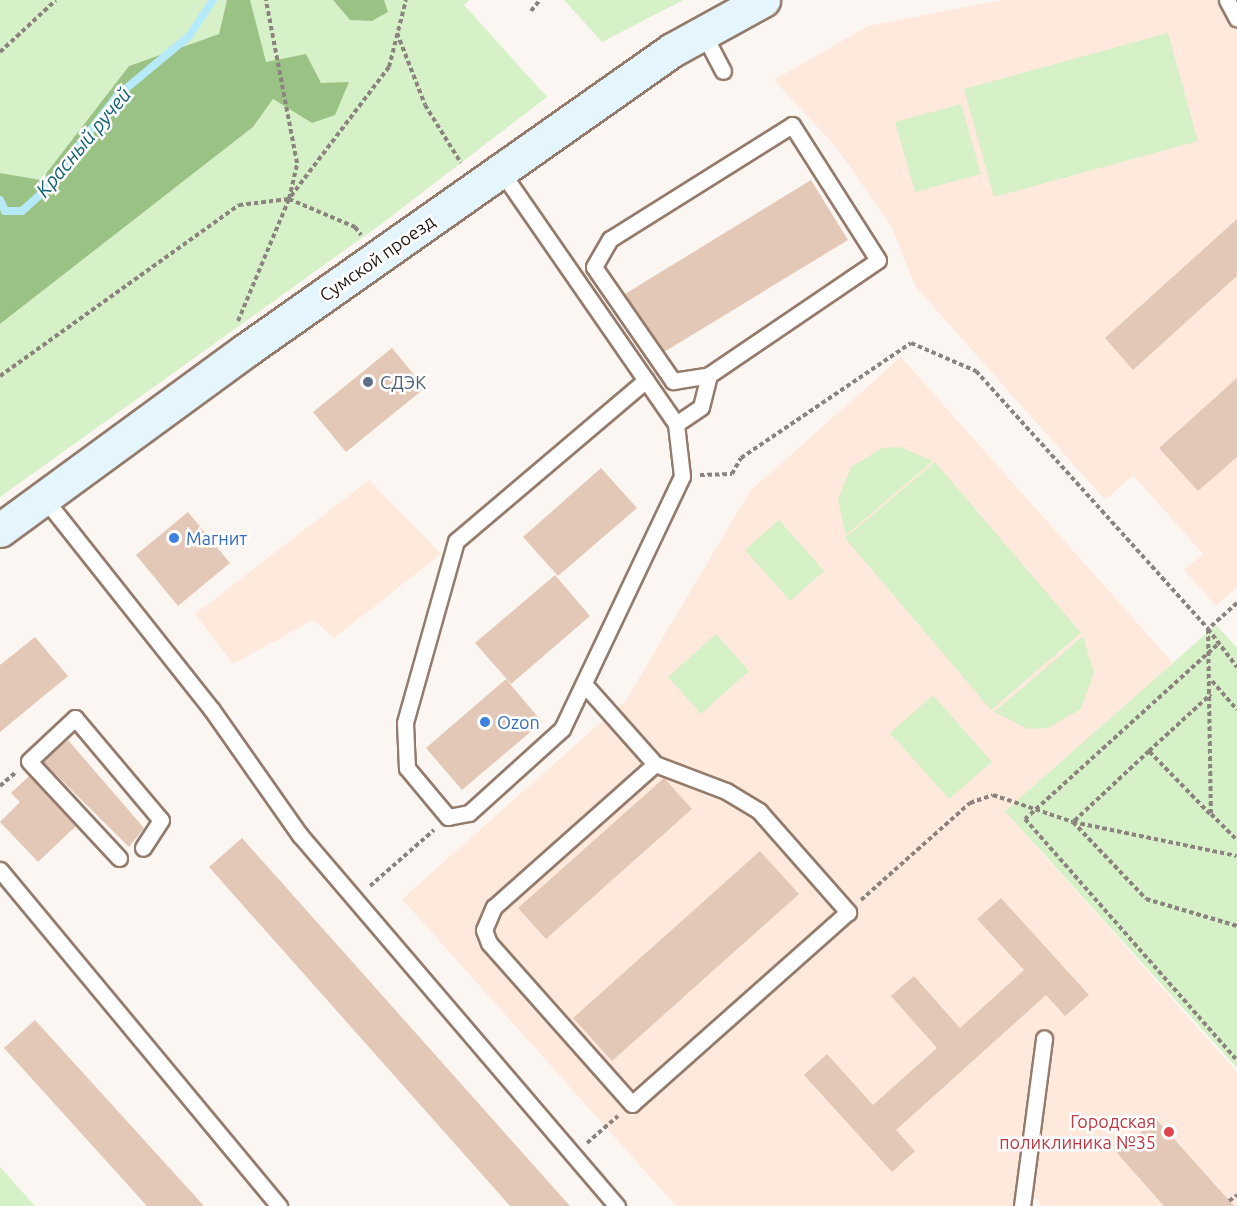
<!DOCTYPE html>
<html>
<head>
<meta charset="utf-8">
<style>
	body { margin:0 }
	#map { position:relative; width:1237px; height:1206px; overflow:hidden; background:#fcf6f3; font-family:Ubuntu,sans-serif }
	div>[style] { position:absolute }
	.built>* { inset:0; background:#fee9dc }
	.green>* { inset:0; background:#d6f0c7 }
	.forest>* { inset:0; background:#9bc285 }
	.stream>* { height:8px; margin:-4px; padding:0 4px; transform-origin:4px; border-radius:4px; background:#b7eaf8 }
	.building>* { inset:0; background:#e3c8b7 }
	.path>* { height:4px; margin-top:-2px; transform-origin:0; background:repeating-linear-gradient(90deg,#8b837e 0 4.5px,transparent 0 7.5px) }
	.roads { filter:drop-shadow(2px 0 #947b6c) drop-shadow(-2px 0 #947b6c) drop-shadow(0 2px #947b6c) drop-shadow(0 -2px #947b6c) }
	.lane>* { height:15px; margin:-7.5px; padding:0 7.5px; transform-origin:7.5px; border-radius:7.5px; background:#fff }
	.secondary>* { height:33px; margin:-16.5px; padding:0 16.5px; transform-origin:16.5px; border-radius:16.5px; background:#e5f5fd }
	.dots>* { width:16px; height:16px; translate:-50% -50%; box-sizing:border-box; border:3px solid #fff; border-radius:50% }
	span { translate:-50% -50%; white-space:nowrap; text-align:center; line-height:1.15; -webkit-text-stroke:5px #fff; paint-order:stroke }
	.street-label { font-size:18px; color:#201610 }
	.service-label { font-size:18px; color:#4e5e75 }
	.left { translate:0 -50%; text-align:left }
	.shop-label { font-size:18px; color:#366cbe }
	.health-label { font-size:18px; color:#be3a42 }
	.right { translate:-100% -50%; text-align:right }
	.water-label { font-size:20px; color:#146170; font-style:italic }
</style>
</head>
<body>
<div id="map">
	<div class="built">
		<i style="clip-path:polygon(1001px 0,1237px 0,1237px 587px,1216px 606px,1184px 570px,1203px 554px,1133px 475px,1105px 500px,915px 286px,891px 226px,836px 147px,774px 80px,868px 26px)"></i>
		<i style="clip-path:polygon(901px 357px,1173px 663px,1005px 811px,1237px 1072px,1237px 1206px,1042px 1206px,1032px 1193px,1017px 1206px,676px 1206px,402px 899px,626px 700px,750px 491px)"></i>
		<i style="clip-path:polygon(369px 480px,441px 554px,334px 638px,313px 620px,233px 664px,195px 614px)"></i>
	</div>
	<div class="green">
		<i style="clip-path:polygon(0 0,227px 0,219px 34px,129px 66px,41px 180px,0 173px)"></i>
		<i style="clip-path:polygon(250px 0,333px 0,350px 20px,372px 21px,388px 12px,384px 0,469px 0,464px 5px,547px 97px,380px 225px,0 497px,0 324px,253px 127px,273px 99px,312px 123px,321px 83px,265px 63px)"></i>
		<i style="clip-path:polygon(564px 0,683px 0,602px 42px)"></i>
		<i style="clip-path:polygon(1168px 33px,1198px 141px,994px 197px,964px 89px)"></i>
		<i style="clip-path:polygon(961px 104px,981px 174px,915px 192px,895px 122px)"></i>
		<i style="clip-path:polygon(900px 447px,933px 461px,846px 535px,838px 500px,851px 467px,882px 448px)"></i>
		<i style="clip-path:polygon(935px 462px,1081px 633px,991px 710px,845px 538px)"></i>
		<i style="clip-path:polygon(779px 520px,824px 571px,790px 601px,745px 550px)"></i>
		<i style="clip-path:polygon(1216px 625px,1237px 648px,1237px 1068px,1005px 811px)"></i>
		<i style="clip-path:polygon(716px 634px,749px 671px,701px 714px,668px 677px)"></i>
		<i style="clip-path:polygon(1083px 636px,1094px 673px,1081px 709px,1048px 728px,1028px 729px,994px 712px)"></i>
		<i style="clip-path:polygon(933px 695px,992px 762px,949px 799px,890px 733px)"></i>
		<i style="clip-path:polygon(0 1167px,35px 1206px,0 1206px)"></i>
	</div>
	<div class="forest">
		<i style="clip-path:polygon(227px 0,250px 0,266px 62px,306px 54px,321px 83px,349px 82px,335px 115px,312px 123px,273px 99px,253px 127px,0 324px,0 173px,41px 180px,129px 66px,219px 34px)"></i>
		<i style="clip-path:polygon(333px 0,384px 0,388px 12px,372px 21px,350px 20px)"></i>
	</div>
	<div class="stream">
		<i style="left:0;top:200px;width:12px;rotate:66deg"></i>
		<i style="left:5px;top:211px;width:17px"></i>
		<i style="left:22px;top:211px;width:27px;rotate:-42deg"></i>
		<i style="left:42px;top:193px;width:123px;rotate:-52.3deg"></i>
		<i style="left:117px;top:96px;width:94px;rotate:-39.8deg"></i>
		<i style="left:189px;top:36px;width:43px;rotate:-56.3deg"></i>
	</div>
	<div class="building">
		<i style="clip-path:polygon(811px 180px,848px 240px,664px 352px,625px 294px)"></i>
		<i style="clip-path:polygon(1237px 219px,1237px 276px,1133px 370px,1105px 338px)"></i>
		<i style="clip-path:polygon(392px 348px,425px 388px,346px 452px,313px 412px)"></i>
		<i style="clip-path:polygon(1237px 378px,1237px 457px,1198px 491px,1159px 448px)"></i>
		<i style="clip-path:polygon(601px 468px,637px 508px,558px 576px,523px 537px)"></i>
		<i style="clip-path:polygon(188px 512px,230px 563px,178px 606px,136px 555px)"></i>
		<i style="clip-path:polygon(555px 575px,590px 616px,511px 684px,475px 643px)"></i>
		<i style="clip-path:polygon(35px 637px,68px 676px,0 732px,0 665px)"></i>
		<i style="clip-path:polygon(506px 679px,542px 722px,462px 790px,426px 748px)"></i>
		<i style="clip-path:polygon(68px 740px,144px 828px,129px 847px,43px 762px)"></i>
		<i style="clip-path:polygon(29px 776px,76px 826px,38px 862px,0 822px,20px 802px,11px 793px)"></i>
		<i style="clip-path:polygon(664px 778px,692px 809px,546px 939px,518px 908px)"></i>
		<i style="clip-path:polygon(242px 838px,570px 1206px,510px 1206px,209px 867px)"></i>
		<i style="clip-path:polygon(760px 851px,799px 894px,612px 1061px,573px 1018px)"></i>
		<i style="clip-path:polygon(1001px 898px,1089px 995px,1065px 1016px,1046px 995px,896px 1130px,915px 1151px,892px 1172px,804px 1075px,827px 1054px,873px 1105px,937px 1048px,891px 996px,914px 976px,960px 1028px,1024px 970px,977px 919px)"></i>
		<i style="clip-path:polygon(35px 1020px,204px 1206px,147px 1206px,4px 1048px)"></i>
		<i style="clip-path:polygon(1156px 1119px,1234px 1206px,1164px 1206px,1117px 1153px)"></i>
	</div>
	<div class="path">
		<i style="left:531px;top:11px;width:14px;rotate:-51deg"></i>
		<i style="left:397px;top:33px;width:77px;rotate:68.7deg"></i>
		<i style="left:425px;top:105px;width:68px;rotate:58.2deg"></i>
		<i style="left:0;top:52px;width:76px;rotate:-42.9deg"></i>
		<i style="left:291px;top:196px;width:162px;rotate:-52.8deg"></i>
		<i style="left:389px;top:67px;width:69px;rotate:-75.8deg"></i>
		<i style="left:238px;top:321px;width:132px;rotate:-67.3deg"></i>
		<i style="left:289px;top:199px;width:37px;rotate:-77deg"></i>
		<i style="left:297px;top:163px;width:166px;rotate:-100.8deg"></i>
		<i style="left:0;top:376px;width:294px;rotate:-35.6deg"></i>
		<i style="left:239px;top:205px;width:50px;rotate:-6.8deg"></i>
		<i style="left:289px;top:199px;width:72px;rotate:23deg"></i>
		<i style="left:355px;top:227px;width:10px;rotate:53deg"></i>
		<i style="left:700px;top:475px;width:32px;rotate:-2deg"></i>
		<i style="left:732px;top:474px;width:18px;rotate:-61deg"></i>
		<i style="left:741px;top:458px;width:205px;rotate:-34.1deg"></i>
		<i style="left:911px;top:343px;width:71px;rotate:23.3deg"></i>
		<i style="left:976px;top:371px;width:347px;rotate:48deg"></i>
		<i style="left:1208px;top:629px;width:185px;rotate:89.1deg"></i>
		<i style="left:1211px;top:814px;width:37px;rotate:45deg"></i>
		<i style="left:1237px;top:603px;width:39px;rotate:138deg"></i>
		<i style="left:1208px;top:629px;width:48px;rotate:52.7deg"></i>
		<i style="left:1217px;top:645px;width:259px;rotate:137.8deg"></i>
		<i style="left:1025px;top:819px;width:321px;rotate:48.7deg"></i>
		<i style="left:1212px;top:681px;width:38px;rotate:49deg"></i>
		<i style="left:1149px;top:751px;width:84px;rotate:-42.6deg"></i>
		<i style="left:0;top:786px;width:20px;rotate:-41deg"></i>
		<i style="left:1210px;top:814px;width:88px;rotate:-134.1deg"></i>
		<i style="left:1149px;top:751px;width:104px;rotate:136.9deg"></i>
		<i style="left:1073px;top:822px;width:106px;rotate:46.5deg"></i>
		<i style="left:1146px;top:899px;width:95px;rotate:16.5deg"></i>
		<i style="left:370px;top:886px;width:85px;rotate:-41.2deg"></i>
		<i style="left:861px;top:900px;width:146px;rotate:-41.7deg"></i>
		<i style="left:970px;top:803px;width:24px;rotate:-19deg"></i>
		<i style="left:993px;top:795px;width:84px;rotate:18.6deg"></i>
		<i style="left:1073px;top:822px;width:167px;rotate:11.7deg"></i>
		<i style="left:587px;top:1143px;width:41px;rotate:-41.1deg"></i>
		<i style="left:1229px;top:1201px;width:10px;rotate:-37deg"></i>
	</div>
	<div class="roads">
		<div class="lane">
			<i style="left:1227px;top:0;width:21px;rotate:62deg"></i>
			<i style="left:702px;top:31px;width:45px;rotate:62.3deg"></i>
			<i style="left:501px;top:171px;width:308px;rotate:55.3deg"></i>
			<i style="left:646px;top:380px;width:249px;rotate:139.7deg"></i>
			<i style="left:456px;top:541px;width:189px;rotate:105.7deg"></i>
			<i style="left:405px;top:723px;width:45px;rotate:87.5deg"></i>
			<i style="left:407px;top:768px;width:64px;rotate:50.1deg"></i>
			<i style="left:448px;top:817px;width:21px;rotate:-11deg"></i>
			<i style="left:469px;top:813px;width:125px;rotate:-42.1deg"></i>
			<i style="left:562px;top:729px;width:280px;rotate:-64.6deg"></i>
			<i style="left:682px;top:476px;width:52px;rotate:-96.6deg"></i>
			<i style="left:676px;top:424px;width:30px;rotate:-34deg"></i>
			<i style="left:701px;top:407px;width:33px;rotate:-76deg"></i>
			<i style="left:709px;top:375px;width:204px;rotate:-34.2deg"></i>
			<i style="left:878px;top:260px;width:160px;rotate:-122.5deg"></i>
			<i style="left:792px;top:125px;width:215px;rotate:147.9deg"></i>
			<i style="left:610px;top:239px;width:32px;rotate:120deg"></i>
			<i style="left:594px;top:267px;width:139px;rotate:55.3deg"></i>
			<i style="left:673px;top:381px;width:36px;rotate:-9deg"></i>
			<i style="left:44px;top:498px;width:270px;rotate:51.6deg"></i>
			<i style="left:212px;top:710px;width:153px;rotate:54.9deg"></i>
			<i style="left:300px;top:835px;width:488px;rotate:49.5deg"></i>
			<i style="left:584px;top:684px;width:107px;rotate:48.4deg"></i>
			<i style="left:655px;top:764px;width:76px;rotate:20.8deg"></i>
			<i style="left:726px;top:791px;width:39px;rotate:31deg"></i>
			<i style="left:759px;top:811px;width:135px;rotate:48.6deg"></i>
			<i style="left:848px;top:912px;width:289px;rotate:138.4deg"></i>
			<i style="left:632px;top:1104px;width:215px;rotate:-131.6deg"></i>
			<i style="left:489px;top:943px;width:14px;rotate:-111deg"></i>
			<i style="left:484px;top:930px;width:25px;rotate:-67deg"></i>
			<i style="left:494px;top:907px;width:215px;rotate:-41.6deg"></i>
			<i style="left:119px;top:858px;width:132px;rotate:-132.9deg"></i>
			<i style="left:29px;top:761px;width:63px;rotate:-43.1deg"></i>
			<i style="left:75px;top:718px;width:133px;rotate:49.9deg"></i>
			<i style="left:161px;top:820px;width:33px;rotate:123deg"></i>
			<i style="left:0;top:870px;width:437px;rotate:50.3deg"></i>
			<i style="left:1022px;top:1206px;width:169px;rotate:-82.5deg"></i>
		</div>
		<div class="secondary">
			<i style="left:0;top:530px;width:305px;rotate:-36.2deg"></i>
			<i style="left:246px;top:350px;width:521px;rotate:-35.15deg"></i>
			<i style="left:672px;top:50px;width:104px;rotate:-28.8deg"></i>
		</div>
	</div>
	<div class="dots">
		<i style="left:368px;top:382px;background:#5c6f8a"></i>
		<i style="left:174px;top:538px;background:#3f7fe0"></i>
		<i style="left:485px;top:722px;background:#3f7fe0"></i>
		<i style="left:1169px;top:1132px;background:#e0444e"></i>
	</div>
	<div class="street-label">
		<span style="left:377px;top:258px;rotate:-35deg">Сумской проезд</span>
	</div>
	<div class="service-label">
		<span class="left" style="left:380px;top:382px">СДЭК</span>
	</div>
	<div class="shop-label">
		<span class="left" style="left:186px;top:538px">Магнит</span>
		<span class="left" style="left:497px;top:722px">Ozon</span>
	</div>
	<div class="health-label">
		<span class="right" style="left:1156px;top:1132px">Городская<br>поликлиника №35</span>
	</div>
	<div class="water-label">
		<span style="left:83px;top:142px;rotate:-50deg">Красный ручей</span>
	</div>
</div>
</body>
</html>
